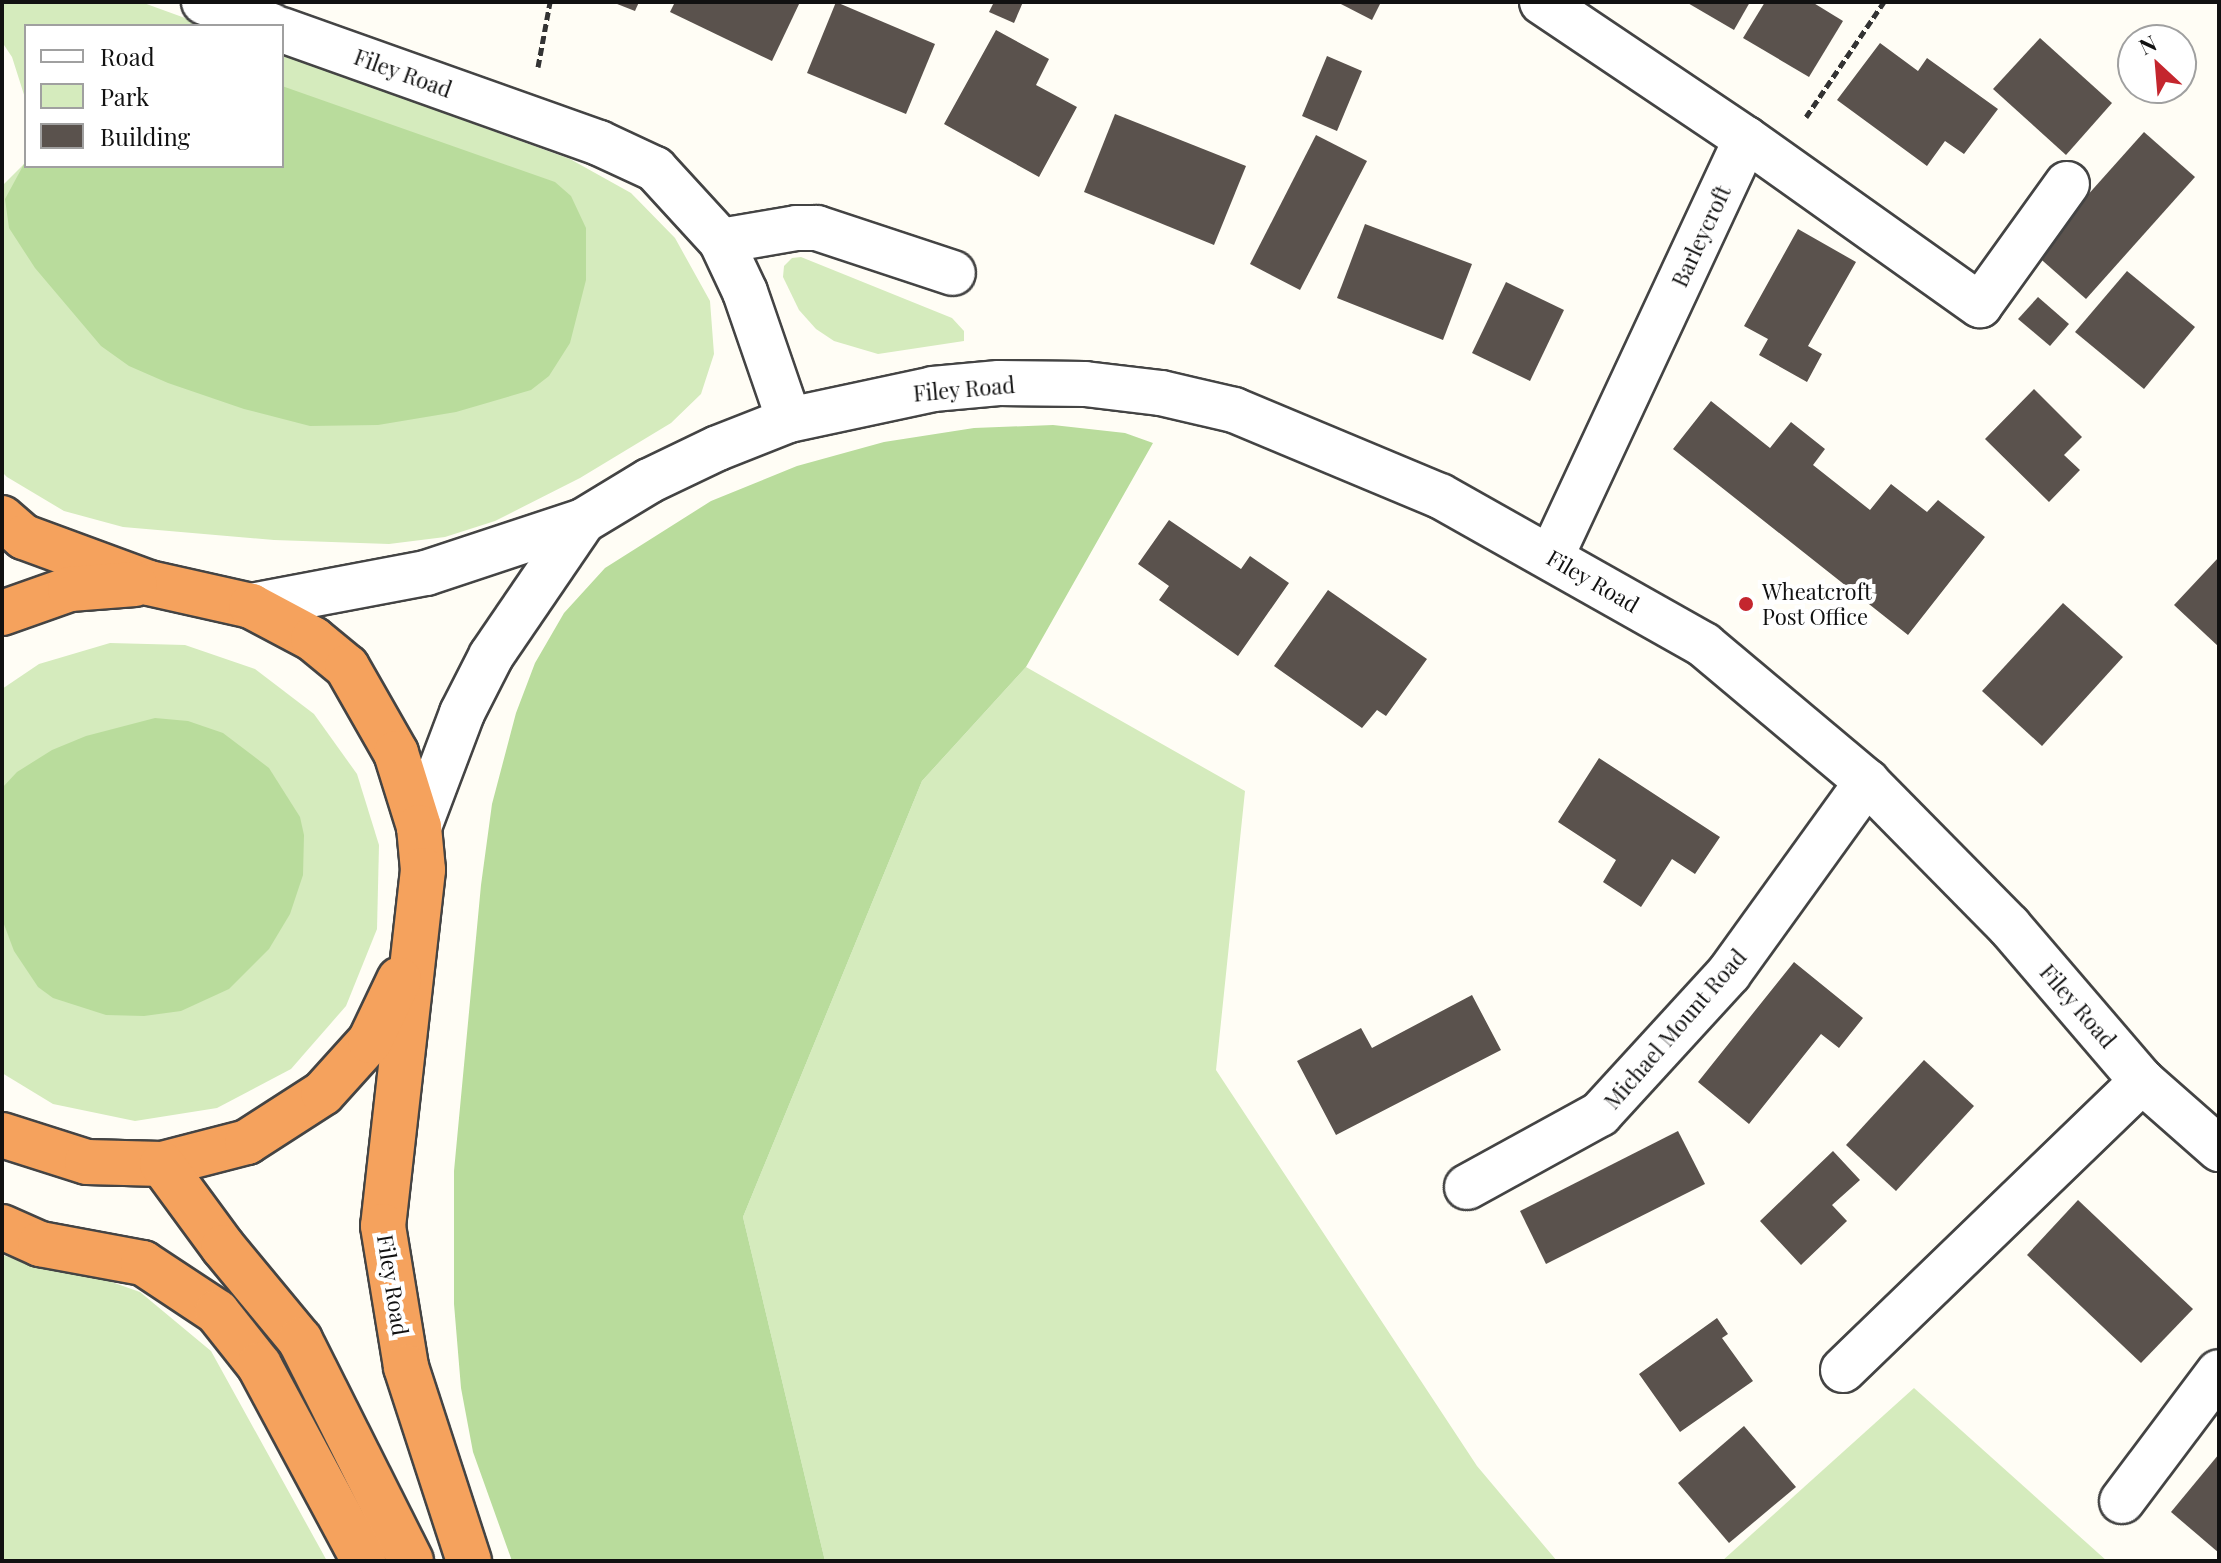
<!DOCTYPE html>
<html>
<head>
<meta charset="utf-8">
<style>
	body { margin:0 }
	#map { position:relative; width:2221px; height:1563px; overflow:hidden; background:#fffdf5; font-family:"Playfair Display",serif }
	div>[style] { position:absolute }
	.green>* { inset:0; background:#d5ebbd }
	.forest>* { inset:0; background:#b9dc9c }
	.building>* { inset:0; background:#5a524d }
	.path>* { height:5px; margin-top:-2.5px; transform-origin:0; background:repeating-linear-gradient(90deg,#333 0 8px,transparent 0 12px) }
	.roads { filter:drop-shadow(2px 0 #444) drop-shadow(-2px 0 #444) drop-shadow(0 2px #444) drop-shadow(0 -2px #444) }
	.minor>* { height:44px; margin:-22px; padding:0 22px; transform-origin:22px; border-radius:22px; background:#fff }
	.highway>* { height:44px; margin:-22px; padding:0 22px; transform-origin:22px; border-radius:22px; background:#f5a25d }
	.dots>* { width:22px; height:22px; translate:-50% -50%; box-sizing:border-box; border:4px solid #fff; border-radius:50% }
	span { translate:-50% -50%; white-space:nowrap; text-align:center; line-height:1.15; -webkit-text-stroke:8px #fff; paint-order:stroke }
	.street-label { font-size:22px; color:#111 }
	.poi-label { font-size:22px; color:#111 }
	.left { translate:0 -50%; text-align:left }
	.frame { position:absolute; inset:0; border:4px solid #111; pointer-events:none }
	.legend { position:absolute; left:24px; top:24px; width:260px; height:144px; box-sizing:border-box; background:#fff; border:2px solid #a0a0a0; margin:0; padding:10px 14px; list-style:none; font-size:24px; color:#111 }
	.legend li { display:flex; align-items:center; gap:16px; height:40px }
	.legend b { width:40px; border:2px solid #a0a0a0 }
	.north { position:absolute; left:2117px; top:24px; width:80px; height:80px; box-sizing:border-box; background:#fff; border:2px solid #a0a0a0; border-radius:50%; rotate:334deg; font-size:22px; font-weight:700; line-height:32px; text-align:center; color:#111 }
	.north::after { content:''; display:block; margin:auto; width:28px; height:36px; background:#c4262e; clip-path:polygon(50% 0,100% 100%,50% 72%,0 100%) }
</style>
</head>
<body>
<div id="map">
	<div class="green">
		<i style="clip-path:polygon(2px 2px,141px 2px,207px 26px,26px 26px,26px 101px,12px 57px,2px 42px)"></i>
		<i style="clip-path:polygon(282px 54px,570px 159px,631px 193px,675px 238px,710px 301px,714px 354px,701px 394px,671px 423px,580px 478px,495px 521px,445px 537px,389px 544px,274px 540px,123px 527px,64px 511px,7px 477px,2px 472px,2px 186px,24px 164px,26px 149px,26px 166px,282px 166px)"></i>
		<i style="clip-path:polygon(801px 257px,952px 318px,964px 331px,964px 341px,878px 354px,834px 341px,816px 329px,799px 310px,783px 277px,784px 266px,792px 258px)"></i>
		<i style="clip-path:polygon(110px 643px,185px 645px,255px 669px,314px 714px,357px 774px,379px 845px,377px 929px,346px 1006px,291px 1069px,217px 1108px,135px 1121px,53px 1104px,2px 1073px,2px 689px,39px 664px)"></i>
		<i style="clip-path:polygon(1026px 667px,1245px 791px,1216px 1070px,1477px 1466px,1557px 1561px,825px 1561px,743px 1217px,922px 781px)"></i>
		<i style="clip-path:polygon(2px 1255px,50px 1270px,106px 1280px,140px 1292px,211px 1351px,327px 1561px,2px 1561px)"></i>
		<i style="clip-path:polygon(1914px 1388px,2107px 1561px,1722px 1561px)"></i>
	</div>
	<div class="forest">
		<i style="clip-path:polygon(282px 86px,555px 182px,571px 196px,586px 228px,586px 280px,570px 343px,549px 376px,531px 390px,456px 412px,378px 425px,310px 426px,244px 409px,168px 383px,129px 366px,101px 346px,35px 268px,9px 228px,5px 199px,24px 164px,26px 149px,26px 166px,282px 166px)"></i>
		<i style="clip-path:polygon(1053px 425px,1125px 433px,1153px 443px,1026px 667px,922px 781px,743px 1217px,825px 1561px,512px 1561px,473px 1452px,461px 1388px,454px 1304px,454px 1171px,481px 885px,492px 804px,516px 713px,535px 663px,564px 613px,605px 568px,711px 501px,797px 466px,884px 442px,974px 428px)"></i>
		<i style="clip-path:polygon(155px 718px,188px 721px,223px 733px,269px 768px,300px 817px,304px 835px,303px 875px,290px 914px,269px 949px,229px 989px,181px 1011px,144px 1016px,106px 1015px,53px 998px,38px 987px,14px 951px,2px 919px,2px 788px,17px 772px,52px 750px,86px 736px)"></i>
	</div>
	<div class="building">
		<i style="clip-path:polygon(612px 2px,639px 2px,635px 11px)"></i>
		<i style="clip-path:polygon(675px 2px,800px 2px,772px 61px,670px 12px)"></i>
		<i style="clip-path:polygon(836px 2px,935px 44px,906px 114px,807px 73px)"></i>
		<i style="clip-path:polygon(994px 2px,1023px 2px,1014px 23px,989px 12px)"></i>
		<i style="clip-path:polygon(1337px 2px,1381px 2px,1372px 20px)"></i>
		<i style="clip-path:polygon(1686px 2px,1750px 2px,1734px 30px)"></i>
		<i style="clip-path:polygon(1765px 2px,1812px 2px,1843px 21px,1809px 77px,1743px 38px)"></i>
		<i style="clip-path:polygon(996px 30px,1049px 59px,1036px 85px,1077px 107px,1039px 177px,944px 124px)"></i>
		<i style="clip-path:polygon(2040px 38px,2112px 103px,2066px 155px,1993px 89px)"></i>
		<i style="clip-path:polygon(1880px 43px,1918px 71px,1927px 58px,1998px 109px,1964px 154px,1945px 141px,1927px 166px,1837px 100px)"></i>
		<i style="clip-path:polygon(1327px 56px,1362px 71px,1337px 131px,1302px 116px)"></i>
		<i style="clip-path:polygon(1115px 114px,1246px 166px,1214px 245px,1084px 192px)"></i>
		<i style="clip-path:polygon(2144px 132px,2195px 177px,2086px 299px,2035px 254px)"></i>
		<i style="clip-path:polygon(1316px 135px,1367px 161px,1300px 290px,1250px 264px)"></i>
		<i style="clip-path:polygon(1365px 224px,1472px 264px,1443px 340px,1337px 298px)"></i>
		<i style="clip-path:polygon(1798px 229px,1856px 262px,1808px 346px,1822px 354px,1807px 382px,1759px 355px,1768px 339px,1744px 326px)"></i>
		<i style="clip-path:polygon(2127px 271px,2195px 327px,2144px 389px,2075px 332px)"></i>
		<i style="clip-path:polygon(1506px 282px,1564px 310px,1530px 381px,1472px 353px)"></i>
		<i style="clip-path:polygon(2038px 297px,2069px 324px,2050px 346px,2018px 319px)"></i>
		<i style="clip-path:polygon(2034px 389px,2082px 437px,2064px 455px,2080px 470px,2049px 502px,1985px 439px)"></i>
		<i style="clip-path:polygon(1711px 401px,1770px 448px,1791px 422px,1825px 449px,1813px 465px,1870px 510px,1891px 484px,1927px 512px,1938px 500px,1985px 537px,1908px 635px,1673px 449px)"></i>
		<i style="clip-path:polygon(1169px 520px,1241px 569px,1250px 556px,1289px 583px,1238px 656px,1159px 600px,1169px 586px,1138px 564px)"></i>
		<i style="clip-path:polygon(2219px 557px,2219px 647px,2174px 605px)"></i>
		<i style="clip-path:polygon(1328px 590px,1427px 659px,1386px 716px,1377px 710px,1362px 728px,1274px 666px)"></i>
		<i style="clip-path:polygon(2063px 603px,2123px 657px,2042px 746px,1982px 691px)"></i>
		<i style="clip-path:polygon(1599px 758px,1720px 837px,1695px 874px,1672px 859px,1641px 907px,1603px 882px,1616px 860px,1558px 822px)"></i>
		<i style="clip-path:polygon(1794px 962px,1863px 1018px,1839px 1048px,1821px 1034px,1749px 1124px,1698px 1082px)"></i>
		<i style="clip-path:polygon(1472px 995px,1501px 1050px,1336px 1135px,1297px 1061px,1361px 1028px,1372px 1048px)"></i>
		<i style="clip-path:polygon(1924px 1060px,1974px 1106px,1896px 1191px,1846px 1145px)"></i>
		<i style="clip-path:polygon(1678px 1131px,1705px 1184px,1546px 1264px,1520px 1211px)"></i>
		<i style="clip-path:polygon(1833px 1151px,1860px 1180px,1832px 1205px,1847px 1221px,1801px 1265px,1760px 1221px)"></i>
		<i style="clip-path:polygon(2078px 1200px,2193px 1309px,2141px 1363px,2027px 1255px)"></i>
		<i style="clip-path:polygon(1717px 1318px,1728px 1334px,1722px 1338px,1753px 1381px,1680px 1432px,1639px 1374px)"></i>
		<i style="clip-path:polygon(1744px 1426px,1796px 1487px,1729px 1543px,1678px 1483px)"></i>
		<i style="clip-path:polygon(2219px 1454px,2219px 1553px,2171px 1512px)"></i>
	</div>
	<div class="path">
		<i style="left:538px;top:67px;width:66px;rotate:-79.5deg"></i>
		<i style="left:1806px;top:117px;width:139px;rotate:-55.9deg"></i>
	</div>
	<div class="roads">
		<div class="minor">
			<i style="left:204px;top:2px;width:72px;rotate:19.4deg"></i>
			<i style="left:1542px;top:2px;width:246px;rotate:33.9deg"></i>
			<i style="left:1746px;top:139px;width:461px;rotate:115deg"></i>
			<i style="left:282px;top:30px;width:337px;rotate:19.6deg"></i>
			<i style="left:599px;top:143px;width:62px;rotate:24.9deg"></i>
			<i style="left:655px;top:169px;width:98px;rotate:47.5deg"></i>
			<i style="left:721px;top:241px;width:56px;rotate:64.8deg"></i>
			<i style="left:745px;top:292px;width:135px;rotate:71deg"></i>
			<i style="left:1746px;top:139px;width:287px;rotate:35.4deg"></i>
			<i style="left:1980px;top:305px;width:149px;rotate:-54.3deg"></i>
			<i style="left:721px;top:241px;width:76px;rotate:-9.8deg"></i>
			<i style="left:796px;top:228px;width:21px"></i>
			<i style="left:817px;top:228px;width:143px;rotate:18.3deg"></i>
			<i style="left:251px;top:606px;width:178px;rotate:-10.7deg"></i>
			<i style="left:426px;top:573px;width:165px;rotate:-18.3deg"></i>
			<i style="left:583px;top:521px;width:77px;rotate:-31.2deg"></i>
			<i style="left:649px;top:481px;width:76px;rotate:-25.6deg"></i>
			<i style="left:718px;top:448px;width:76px;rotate:-21.5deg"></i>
			<i style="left:789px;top:420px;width:147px;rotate:-12.1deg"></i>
			<i style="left:933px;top:389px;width:66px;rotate:-5.2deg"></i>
			<i style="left:999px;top:383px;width:86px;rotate:0.7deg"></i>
			<i style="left:1085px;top:384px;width:77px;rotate:6.8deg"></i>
			<i style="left:1161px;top:393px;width:75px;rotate:13.1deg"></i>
			<i style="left:1234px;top:410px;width:223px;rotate:22.7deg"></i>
			<i style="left:1440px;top:496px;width:303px;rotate:29.4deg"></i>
			<i style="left:1704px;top:645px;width:213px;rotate:40deg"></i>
			<i style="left:1867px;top:782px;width:202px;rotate:45.4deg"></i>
			<i style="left:2009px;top:926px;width:204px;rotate:49.4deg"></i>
			<i style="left:2142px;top:1081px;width:103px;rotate:41.4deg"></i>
			<i style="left:419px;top:827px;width:122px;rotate:-69.3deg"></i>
			<i style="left:462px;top:713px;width:64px;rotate:-63deg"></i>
			<i style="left:491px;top:656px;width:163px;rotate:-55.7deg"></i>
			<i style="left:1467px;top:1187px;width:152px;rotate:-28.8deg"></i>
			<i style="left:1600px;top:1114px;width:191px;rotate:-47.5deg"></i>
			<i style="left:1729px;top:973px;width:236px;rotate:-54.2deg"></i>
			<i style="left:1843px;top:1370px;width:416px;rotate:-44deg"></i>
			<i style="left:2122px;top:1501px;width:161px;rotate:-53.1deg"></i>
		</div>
		<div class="highway">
			<i style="left:2px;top:518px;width:29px;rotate:41deg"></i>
			<i style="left:24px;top:537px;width:133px;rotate:20.2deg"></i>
			<i style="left:149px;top:583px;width:105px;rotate:12.7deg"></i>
			<i style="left:251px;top:606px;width:70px;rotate:28deg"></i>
			<i style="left:313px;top:639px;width:44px;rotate:39.5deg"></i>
			<i style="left:347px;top:667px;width:99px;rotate:60.3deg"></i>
			<i style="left:396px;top:753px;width:77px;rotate:72.7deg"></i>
			<i style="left:419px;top:827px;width:43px;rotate:84.7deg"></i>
			<i style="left:423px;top:870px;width:358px;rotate:96.4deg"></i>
			<i style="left:383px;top:1226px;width:143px;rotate:80.7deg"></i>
			<i style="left:406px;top:1367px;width:204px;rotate:72deg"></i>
			<i style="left:2px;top:613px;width:72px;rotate:-19.4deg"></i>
			<i style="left:70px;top:589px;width:65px;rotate:-4.4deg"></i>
			<i style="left:2px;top:1135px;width:89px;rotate:17.6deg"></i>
			<i style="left:87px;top:1162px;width:75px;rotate:1.5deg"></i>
			<i style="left:162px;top:1164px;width:88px;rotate:-14.5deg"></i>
			<i style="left:247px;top:1142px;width:90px;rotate:-32.8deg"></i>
			<i style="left:323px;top:1093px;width:70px;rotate:-47.9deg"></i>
			<i style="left:370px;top:1041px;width:68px;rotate:-64.6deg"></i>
			<i style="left:162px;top:1164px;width:103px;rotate:53.7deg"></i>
			<i style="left:223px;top:1247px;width:121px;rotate:50.4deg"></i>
			<i style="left:300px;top:1340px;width:247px;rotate:63.3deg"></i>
			<i style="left:2px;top:1227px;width:42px;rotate:24.1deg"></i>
			<i style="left:40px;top:1244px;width:105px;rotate:10.5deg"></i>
			<i style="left:143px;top:1263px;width:89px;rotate:33.5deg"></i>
			<i style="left:217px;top:1312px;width:68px;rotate:51.6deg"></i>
			<i style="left:259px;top:1365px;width:222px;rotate:61.8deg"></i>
		</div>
	</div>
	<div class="dots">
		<i style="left:1746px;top:604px;background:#c4262e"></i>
	</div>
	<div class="street-label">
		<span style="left:403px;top:73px;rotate:20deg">Filey Road</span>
		<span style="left:1701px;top:236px;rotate:-65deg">Barleycroft</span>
		<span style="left:964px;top:389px;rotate:-5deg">Filey Road</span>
		<span style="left:1593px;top:581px;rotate:30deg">Filey Road</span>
		<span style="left:2078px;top:1006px;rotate:49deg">Filey Road</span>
		<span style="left:1675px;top:1029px;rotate:-49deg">Michael Mount Road</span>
		<span style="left:393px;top:1285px;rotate:81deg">Filey Road</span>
	</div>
	<div class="poi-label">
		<span class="left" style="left:1762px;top:604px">Wheatcroft<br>Post Office</span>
	</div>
	<div class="frame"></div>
	<ul class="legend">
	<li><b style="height:10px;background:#fff"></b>Road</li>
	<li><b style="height:22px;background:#d5ebbd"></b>Park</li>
	<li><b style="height:22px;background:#5a524d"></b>Building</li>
	</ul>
	<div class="north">N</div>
</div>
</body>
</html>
